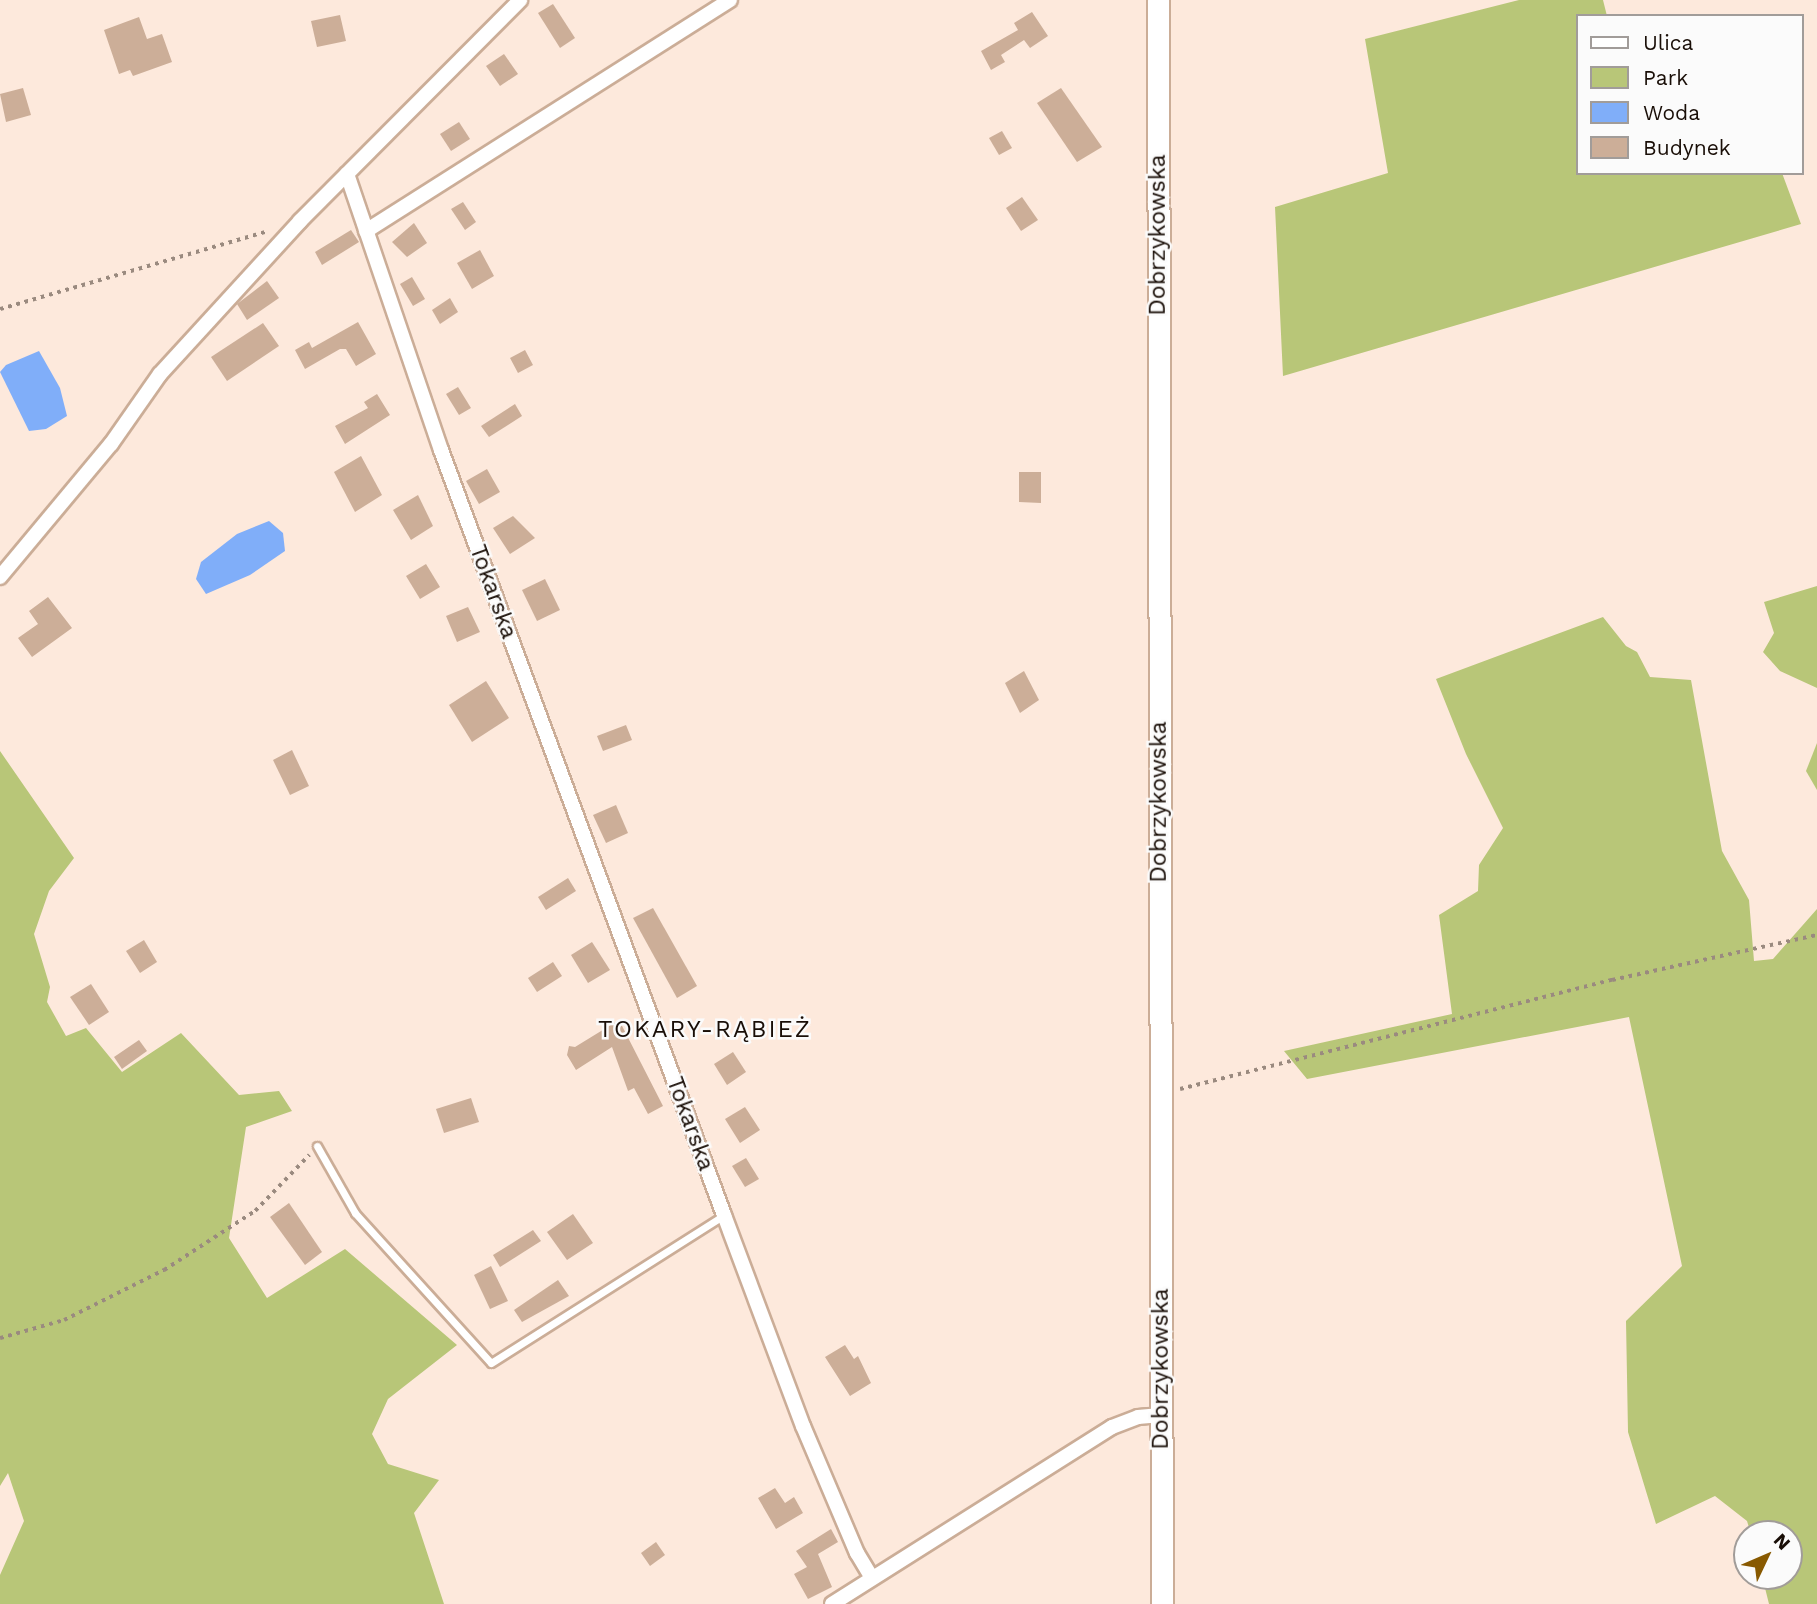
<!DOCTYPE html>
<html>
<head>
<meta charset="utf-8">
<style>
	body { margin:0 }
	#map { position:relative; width:1817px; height:1604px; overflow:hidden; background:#fde9dc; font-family:"Work Sans",sans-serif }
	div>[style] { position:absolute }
	.green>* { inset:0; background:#b8c678 }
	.water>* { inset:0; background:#80aef9 }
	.building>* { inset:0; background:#ccae98 }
	.path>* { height:3.5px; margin-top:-1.75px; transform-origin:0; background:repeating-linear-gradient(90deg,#9a8a7f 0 3.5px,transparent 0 8.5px) }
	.roads { filter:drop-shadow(2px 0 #cbad97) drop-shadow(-2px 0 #cbad97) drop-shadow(0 2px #cbad97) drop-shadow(0 -2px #cbad97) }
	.service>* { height:7px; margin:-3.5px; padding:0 3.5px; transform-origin:3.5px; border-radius:3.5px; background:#fff }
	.minor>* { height:14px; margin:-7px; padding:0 7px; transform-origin:7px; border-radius:7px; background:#fff }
	.secondary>* { height:21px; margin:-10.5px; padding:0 10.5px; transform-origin:10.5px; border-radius:10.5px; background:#fff }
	span { translate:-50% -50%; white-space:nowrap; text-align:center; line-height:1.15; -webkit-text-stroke:5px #fbfbfb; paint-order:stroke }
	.street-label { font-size:23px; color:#190e07 }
	.neighbourhood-label { font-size:24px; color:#190e07; letter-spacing:2px }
	.legend { position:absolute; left:1576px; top:14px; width:228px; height:161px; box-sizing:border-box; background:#fbfbfb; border:2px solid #a19c99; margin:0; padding:9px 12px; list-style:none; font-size:21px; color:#190e07 }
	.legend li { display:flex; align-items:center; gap:14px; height:35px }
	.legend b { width:35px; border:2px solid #a19c99 }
	.north { position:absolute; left:1733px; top:1520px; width:70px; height:70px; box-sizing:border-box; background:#fbfbfb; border:2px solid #a19c99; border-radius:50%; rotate:46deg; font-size:19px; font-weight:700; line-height:28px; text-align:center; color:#190e07 }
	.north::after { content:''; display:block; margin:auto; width:24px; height:32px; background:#885900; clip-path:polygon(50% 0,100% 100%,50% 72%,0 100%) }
</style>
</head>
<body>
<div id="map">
	<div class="green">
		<i style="clip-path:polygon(1519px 0,1603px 0,1607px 16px,1577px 16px,1577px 173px,1782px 173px,1801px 224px,1283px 376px,1275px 207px,1388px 173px,1365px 39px)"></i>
		<i style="clip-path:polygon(1817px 586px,1817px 688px,1780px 671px,1763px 652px,1774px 633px,1764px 602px)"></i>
		<i style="clip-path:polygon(1603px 617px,1626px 646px,1637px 652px,1650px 677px,1691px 680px,1722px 851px,1749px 900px,1754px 961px,1773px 959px,1817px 909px,1817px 1604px,1769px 1604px,1762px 1576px,1789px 1576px,1789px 1534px,1751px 1534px,1747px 1521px,1715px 1496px,1656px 1524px,1628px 1432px,1626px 1321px,1682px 1266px,1629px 1017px,1307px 1079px,1284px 1051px,1452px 1014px,1439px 915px,1478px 891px,1479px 865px,1503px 828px,1466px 754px,1436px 679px)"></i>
		<i style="clip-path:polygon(1817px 743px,1817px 790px,1806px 771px)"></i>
		<i style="clip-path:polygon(0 751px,74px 858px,49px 891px,34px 934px,50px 987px,47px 1002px,66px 1036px,86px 1028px,122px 1072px,181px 1033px,239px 1095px,279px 1091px,292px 1111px,246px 1127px,229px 1238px,267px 1298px,345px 1249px,457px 1345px,388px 1399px,372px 1434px,388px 1464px,439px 1480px,414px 1513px,444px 1604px,0 1604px,0 1575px,24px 1521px,8px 1473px,0 1486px)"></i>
	</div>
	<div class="water">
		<i style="clip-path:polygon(39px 351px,60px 388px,67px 416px,46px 429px,29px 431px,0 372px,6px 365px)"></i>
		<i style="clip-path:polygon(269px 521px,283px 533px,285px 551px,250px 575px,206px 594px,196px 579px,201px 562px,237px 534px)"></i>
	</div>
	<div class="building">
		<i style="clip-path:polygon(553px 4px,575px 38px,560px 48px,538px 13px)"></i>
		<i style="clip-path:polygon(1032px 12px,1048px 36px,1030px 48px,1024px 40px,1001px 55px,1005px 62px,991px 70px,981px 51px,1018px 30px,1014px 23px)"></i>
		<i style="clip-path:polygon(340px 15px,346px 41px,317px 47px,311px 21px)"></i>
		<i style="clip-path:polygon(139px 17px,147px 39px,162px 34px,172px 62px,133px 76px,130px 70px,119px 74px,104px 30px)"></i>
		<i style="clip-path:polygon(504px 54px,518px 74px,500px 86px,486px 66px)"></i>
		<i style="clip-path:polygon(23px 88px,31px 115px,6px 122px,0 94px)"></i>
		<i style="clip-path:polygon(1061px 88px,1102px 147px,1077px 162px,1037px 103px)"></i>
		<i style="clip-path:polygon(459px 122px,470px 139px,451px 151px,440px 134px)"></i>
		<i style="clip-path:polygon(1002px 131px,1012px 148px,999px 155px,989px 138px)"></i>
		<i style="clip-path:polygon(1022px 197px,1038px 220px,1021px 231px,1006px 208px)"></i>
		<i style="clip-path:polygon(463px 202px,476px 222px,465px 230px,451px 209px)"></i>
		<i style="clip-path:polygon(414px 223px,427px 243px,407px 257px,392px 242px)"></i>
		<i style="clip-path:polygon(351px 230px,359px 242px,322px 265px,315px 252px)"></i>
		<i style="clip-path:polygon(480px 250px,494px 276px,472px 289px,457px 263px)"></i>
		<i style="clip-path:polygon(412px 277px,425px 299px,413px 306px,400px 284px)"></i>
		<i style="clip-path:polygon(267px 281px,279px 298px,247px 320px,237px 304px)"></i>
		<i style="clip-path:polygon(450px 298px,458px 312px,440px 324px,432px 310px)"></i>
		<i style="clip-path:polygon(358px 322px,376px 354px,356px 366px,346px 349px,340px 349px,305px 369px,295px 350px,309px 342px,312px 348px)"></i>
		<i style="clip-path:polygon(263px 323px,279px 346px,227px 381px,211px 357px)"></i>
		<i style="clip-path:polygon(525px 350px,533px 365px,518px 373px,510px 358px)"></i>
		<i style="clip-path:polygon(458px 387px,471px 408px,459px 415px,446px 394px)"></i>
		<i style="clip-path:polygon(377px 394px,390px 415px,345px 444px,335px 426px,368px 408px,364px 402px)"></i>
		<i style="clip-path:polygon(515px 404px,522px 416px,489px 437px,481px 426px)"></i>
		<i style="clip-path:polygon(361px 456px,382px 495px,355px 512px,334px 472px)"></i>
		<i style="clip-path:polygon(487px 469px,500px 492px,479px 504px,466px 481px)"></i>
		<i style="clip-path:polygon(1019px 472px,1041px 472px,1041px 503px,1019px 502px)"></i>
		<i style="clip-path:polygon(418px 495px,433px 526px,411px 540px,393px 510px)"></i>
		<i style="clip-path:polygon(513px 516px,535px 538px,510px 554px,493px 528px)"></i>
		<i style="clip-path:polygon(426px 564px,440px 587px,420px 599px,406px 576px)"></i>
		<i style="clip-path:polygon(545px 579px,560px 610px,537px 621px,522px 590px)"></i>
		<i style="clip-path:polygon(48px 597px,72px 628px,32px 657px,18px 638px,38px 624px,29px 611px)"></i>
		<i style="clip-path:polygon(468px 607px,480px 632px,457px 642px,446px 616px)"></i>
		<i style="clip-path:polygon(1024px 671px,1039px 700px,1020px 713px,1005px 683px)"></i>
		<i style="clip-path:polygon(486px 681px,509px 718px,472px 742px,449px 705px)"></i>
		<i style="clip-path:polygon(626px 725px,632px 740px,603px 751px,597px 736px)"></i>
		<i style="clip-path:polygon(292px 750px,309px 786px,290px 795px,273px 760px)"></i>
		<i style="clip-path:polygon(616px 805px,628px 833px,606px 843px,593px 815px)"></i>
		<i style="clip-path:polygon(568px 878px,576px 891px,546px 910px,538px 897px)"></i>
		<i style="clip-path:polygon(653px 908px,697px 986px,677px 998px,633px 918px)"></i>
		<i style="clip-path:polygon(144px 940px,157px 962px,140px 973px,126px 951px)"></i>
		<i style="clip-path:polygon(592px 942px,610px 970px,588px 983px,571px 955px)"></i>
		<i style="clip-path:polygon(553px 962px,562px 976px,537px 992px,528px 978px)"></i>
		<i style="clip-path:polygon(91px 984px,109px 1012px,89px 1025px,70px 997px)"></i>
		<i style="clip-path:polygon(619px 1020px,663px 1106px,648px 1114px,634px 1088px,628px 1091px,612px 1047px,576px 1070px,567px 1055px,569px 1046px,575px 1047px)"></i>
		<i style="clip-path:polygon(139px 1040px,147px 1051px,122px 1069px,114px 1057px)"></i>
		<i style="clip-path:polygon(733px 1052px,746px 1072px,727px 1085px,714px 1064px)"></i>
		<i style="clip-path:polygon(471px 1098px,479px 1122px,444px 1133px,436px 1109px)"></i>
		<i style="clip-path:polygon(745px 1107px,760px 1130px,740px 1143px,725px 1119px)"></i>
		<i style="clip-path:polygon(746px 1158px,759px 1179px,745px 1187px,732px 1166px)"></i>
		<i style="clip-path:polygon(289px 1203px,322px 1252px,305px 1265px,270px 1217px)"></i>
		<i style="clip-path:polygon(573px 1214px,593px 1243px,567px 1260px,547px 1232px)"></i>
		<i style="clip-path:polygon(533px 1230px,541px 1241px,500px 1267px,493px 1255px)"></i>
		<i style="clip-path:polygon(491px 1266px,508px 1301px,490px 1309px,474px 1275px)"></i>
		<i style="clip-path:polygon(558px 1280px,569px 1296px,522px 1322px,514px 1310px)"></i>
		<i style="clip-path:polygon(845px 1345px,854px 1359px,858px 1356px,871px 1383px,850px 1396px,825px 1357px)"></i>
		<i style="clip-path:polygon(775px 1488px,785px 1503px,794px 1497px,803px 1513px,776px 1529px,758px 1498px)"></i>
		<i style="clip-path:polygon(831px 1529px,838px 1542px,818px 1554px,832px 1587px,808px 1599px,794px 1574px,807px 1567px,796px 1551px)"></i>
		<i style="clip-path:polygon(656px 1542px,665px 1555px,650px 1566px,641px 1553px)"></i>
	</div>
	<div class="path">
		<i style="left:0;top:309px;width:279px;rotate:-16.2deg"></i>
		<i style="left:1180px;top:1089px;width:446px;rotate:-14.2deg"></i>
		<i style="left:1612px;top:980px;width:210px;rotate:-12.4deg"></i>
		<i style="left:0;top:1338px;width:66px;rotate:-15.7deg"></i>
		<i style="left:64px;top:1320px;width:112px;rotate:-26.6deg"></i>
		<i style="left:164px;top:1270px;width:108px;rotate:-33deg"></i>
		<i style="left:255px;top:1211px;width:78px;rotate:-46deg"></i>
	</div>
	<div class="roads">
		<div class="service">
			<i style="left:317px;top:1146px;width:77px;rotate:60.4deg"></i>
			<i style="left:355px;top:1213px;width:202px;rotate:47.8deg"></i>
			<i style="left:491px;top:1363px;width:276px;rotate:-32.4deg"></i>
		</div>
		<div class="minor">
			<i style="left:347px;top:174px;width:292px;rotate:71.2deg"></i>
			<i style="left:441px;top:450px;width:816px;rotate:69.7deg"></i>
			<i style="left:724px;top:1215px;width:225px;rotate:69.5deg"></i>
			<i style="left:803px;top:1426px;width:138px;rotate:67deg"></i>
			<i style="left:857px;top:1553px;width:29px;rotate:59deg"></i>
			<i style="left:366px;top:231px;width:431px;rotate:-32.4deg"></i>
			<i style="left:0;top:577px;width:173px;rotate:-50.2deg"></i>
			<i style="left:111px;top:444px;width:85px;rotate:-55deg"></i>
			<i style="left:160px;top:374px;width:207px;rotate:-47.5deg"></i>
			<i style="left:300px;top:221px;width:312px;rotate:-45.1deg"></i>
			<i style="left:832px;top:1604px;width:331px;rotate:-32.3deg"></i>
			<i style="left:1112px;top:1427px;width:28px;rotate:-21deg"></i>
			<i style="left:1138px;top:1417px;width:23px;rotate:-5deg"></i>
		</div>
		<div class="secondary">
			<i style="left:1158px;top:0;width:1604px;rotate:89.86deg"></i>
		</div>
	</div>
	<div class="street-label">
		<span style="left:1158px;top:235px;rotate:-90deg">Dobrzykowska</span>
		<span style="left:493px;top:592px;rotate:70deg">Tokarska</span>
		<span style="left:1159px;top:802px;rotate:-90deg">Dobrzykowska</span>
		<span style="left:690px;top:1124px;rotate:70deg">Tokarska</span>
		<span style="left:1161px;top:1369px;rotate:-90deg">Dobrzykowska</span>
	</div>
	<div class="neighbourhood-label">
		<span style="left:705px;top:1030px">TOKARY-RĄBIEŻ</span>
	</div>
	<ul class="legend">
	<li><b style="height:9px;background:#fff"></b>Ulica</li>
	<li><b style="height:19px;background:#b8c678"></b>Park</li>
	<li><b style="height:19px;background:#80aef9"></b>Woda</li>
	<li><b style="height:19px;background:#ccae98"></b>Budynek</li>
	</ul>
	<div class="north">N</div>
</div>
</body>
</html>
